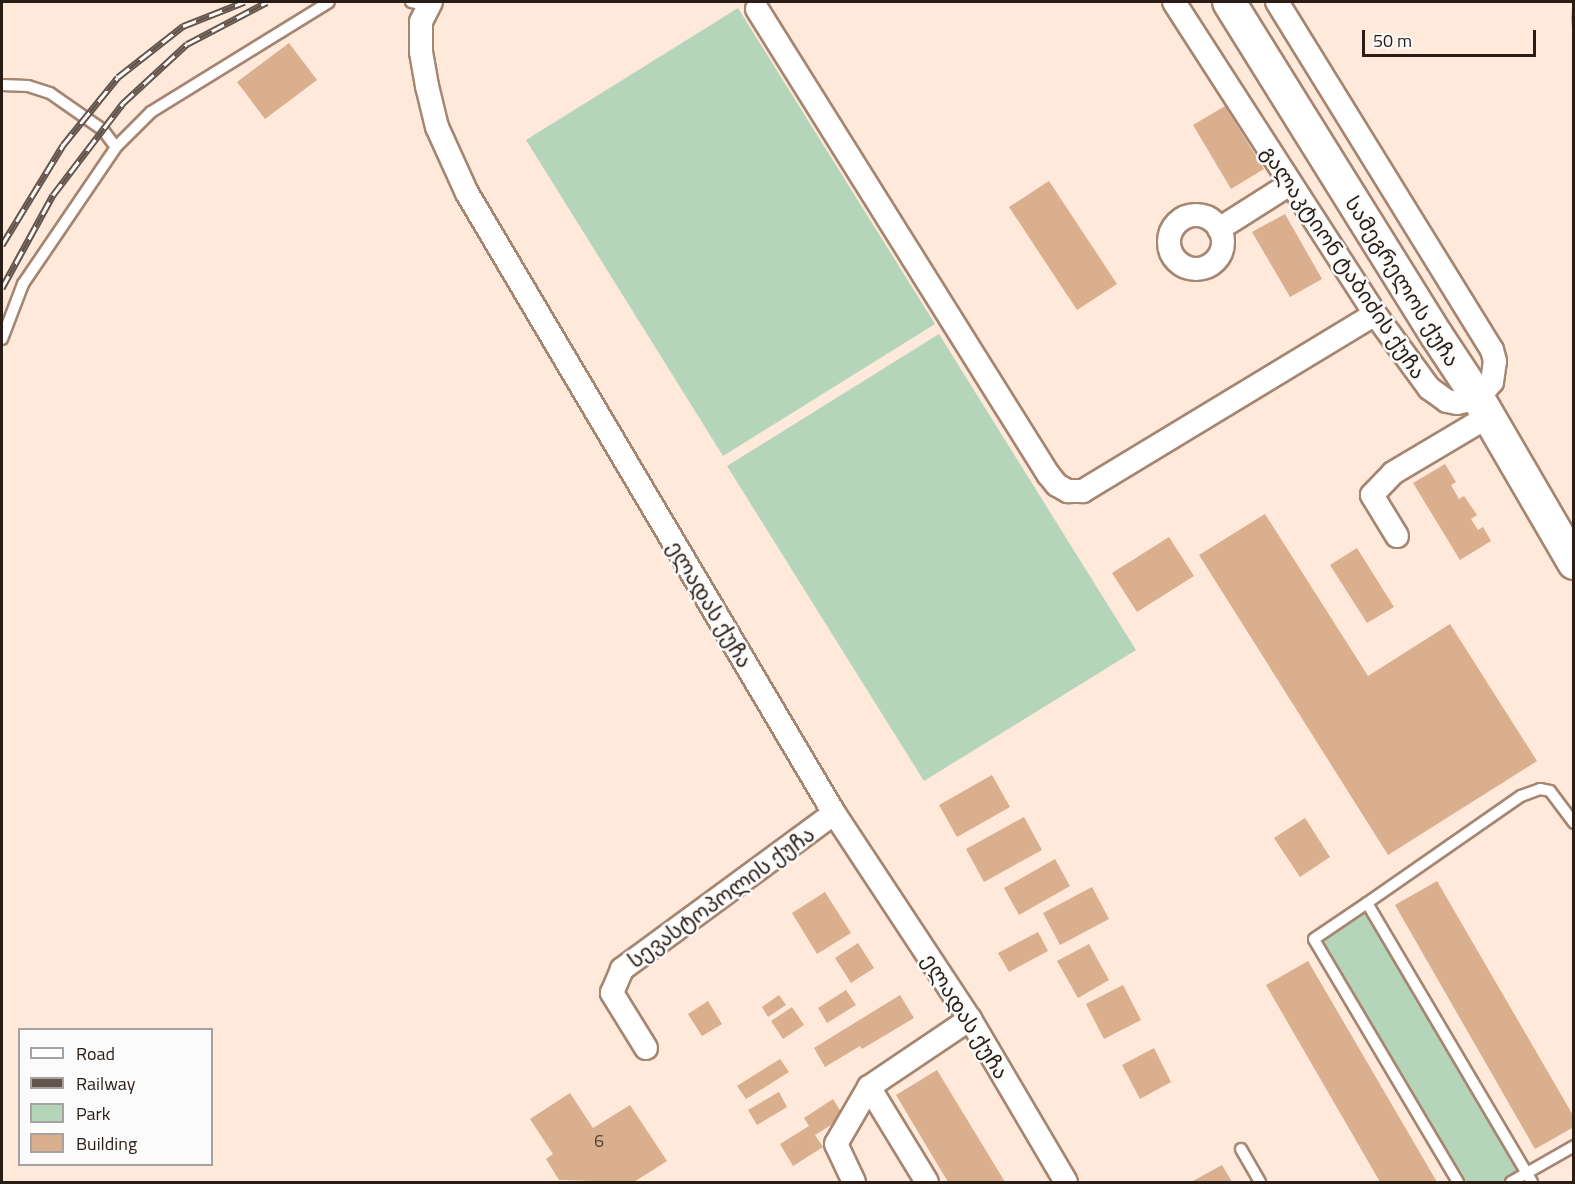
<!DOCTYPE html>
<html>
<head>
<meta charset="utf-8">
<style>
	body { margin:0 }
	#map { position:relative; width:1575px; height:1184px; overflow:hidden; background:#fee9db; font-family:"Titillium Web","Noto Sans Georgian",sans-serif }
	div>[style] { position:absolute }
	.green>* { inset:0; background:#b5d5ba }
	.building>* { inset:0; background:#daaf8d }
	.roads { filter:drop-shadow(2px 0 #a68671) drop-shadow(-2px 0 #a68671) drop-shadow(0 2px #a68671) drop-shadow(0 -2px #a68671) }
	.lane>* { height:10px; margin:-5px; padding:0 5px; transform-origin:5px; border-radius:5px; background:#fff }
	.street>* { height:22px; margin:-11px; padding:0 11px; transform-origin:11px; border-radius:11px; background:#fff }
	.street>.ring { margin:-11px; padding:0; box-sizing:content-box; background:none; border:22px solid #fff; border-radius:50% }
	.secondary>* { height:32px; margin:-16px; padding:0 16px; transform-origin:16px; border-radius:16px; background:#fff }
	.rail>* { height:7px; margin-top:-3.5px; transform-origin:0; background:repeating-linear-gradient(90deg,#fbfbfb 0 14px,#63554b 0 28px); box-sizing:border-box; border-block:2px solid #63554b }
	span { translate:-50% -50%; white-space:nowrap; text-align:center; line-height:1.15; -webkit-text-stroke:5px #fbfbfb; paint-order:stroke }
	.number-label { font-size:18px; color:#554233 }
	.number-label span { -webkit-text-stroke-width:0 }
	.street-label { font-size:21px; color:#291d15 }
	.frame { position:absolute; inset:0; border:3px solid #291d15; pointer-events:none }
	.legend { position:absolute; left:18px; top:1028px; width:195px; height:138px; box-sizing:border-box; background:#fbfbfb; border:2px solid #a7a29f; margin:0; padding:8px 10px; list-style:none; font-size:18px; color:#291d15 }
	.legend li { display:flex; align-items:center; gap:12px; height:30px }
	.legend b { width:30px; border:2px solid #a7a29f }
	.scale { position:absolute; left:1362px; top:30px; width:174px; height:27px; box-sizing:border-box; border:3px solid #291d15; border-top:0; padding-left:8px; font-size:18px; line-height:21px; white-space:nowrap; color:#291d15; -webkit-text-stroke:4px #fbfbfb; paint-order:stroke }
</style>
</head>
<body>
<div id="map">
	<div class="green">
		<i style="clip-path:polygon(738px 8px,935px 324px,723px 456px,526px 140px)"></i>
		<i style="clip-path:polygon(939px 334px,1136px 650px,924px 781px,727px 466px)"></i>
		<i style="clip-path:polygon(1367px 903px,1532px 1182px,1458px 1182px,1314px 939px)"></i>
	</div>
	<div class="building">
		<i style="clip-path:polygon(1572px 8px,1574px 29px,1572px 29px,1571px 18px)"></i>
		<i style="clip-path:polygon(289px 43px,317px 80px,265px 119px,237px 82px)"></i>
		<i style="clip-path:polygon(1225px 106px,1264px 169px,1231px 189px,1193px 125px)"></i>
		<i style="clip-path:polygon(1049px 181px,1117px 284px,1077px 310px,1009px 207px)"></i>
		<i style="clip-path:polygon(1285px 214px,1322px 279px,1290px 297px,1252px 232px)"></i>
		<i style="clip-path:polygon(1445px 464px,1456px 482px,1451px 485px,1459px 499px,1464px 496px,1477px 515px,1471px 519px,1478px 530px,1483px 527px,1491px 541px,1460px 560px,1413px 483px)"></i>
		<i style="clip-path:polygon(1265px 514px,1368px 676px,1450px 624px,1537px 761px,1388px 855px,1199px 555px)"></i>
		<i style="clip-path:polygon(1169px 537px,1194px 576px,1137px 612px,1112px 573px)"></i>
		<i style="clip-path:polygon(1357px 548px,1394px 607px,1367px 623px,1330px 565px)"></i>
		<i style="clip-path:polygon(992px 775px,1010px 807px,957px 837px,939px 805px)"></i>
		<i style="clip-path:polygon(1024px 817px,1042px 850px,984px 882px,966px 849px)"></i>
		<i style="clip-path:polygon(1305px 818px,1330px 857px,1300px 877px,1274px 838px)"></i>
		<i style="clip-path:polygon(1055px 859px,1070px 886px,1019px 915px,1004px 888px)"></i>
		<i style="clip-path:polygon(1437px 881px,1574px 1117px,1574px 1127px,1535px 1149px,1395px 905px)"></i>
		<i style="clip-path:polygon(1092px 887px,1109px 919px,1060px 945px,1043px 913px)"></i>
		<i style="clip-path:polygon(825px 892px,851px 933px,817px 954px,792px 913px)"></i>
		<i style="clip-path:polygon(1038px 932px,1048px 951px,1009px 972px,998px 953px)"></i>
		<i style="clip-path:polygon(858px 943px,874px 968px,851px 983px,835px 958px)"></i>
		<i style="clip-path:polygon(1089px 944px,1109px 980px,1078px 998px,1057px 961px)"></i>
		<i style="clip-path:polygon(1308px 961px,1437px 1182px,1380px 1182px,1266px 985px)"></i>
		<i style="clip-path:polygon(1123px 985px,1141px 1020px,1104px 1039px,1086px 1004px)"></i>
		<i style="clip-path:polygon(846px 990px,856px 1005px,827px 1023px,818px 1008px)"></i>
		<i style="clip-path:polygon(779px 995px,786px 1005px,768px 1017px,762px 1007px)"></i>
		<i style="clip-path:polygon(900px 995px,914px 1018px,862px 1049px,860px 1046px,825px 1067px,814px 1048px)"></i>
		<i style="clip-path:polygon(708px 1001px,722px 1024px,702px 1036px,688px 1014px)"></i>
		<i style="clip-path:polygon(792px 1007px,804px 1025px,783px 1039px,771px 1021px)"></i>
		<i style="clip-path:polygon(1154px 1048px,1171px 1082px,1140px 1099px,1122px 1065px)"></i>
		<i style="clip-path:polygon(780px 1059px,789px 1072px,746px 1099px,737px 1086px)"></i>
		<i style="clip-path:polygon(937px 1070px,1005px 1182px,948px 1182px,896px 1095px)"></i>
		<i style="clip-path:polygon(779px 1092px,787px 1107px,757px 1125px,748px 1110px)"></i>
		<i style="clip-path:polygon(570px 1093px,593px 1128px,630px 1105px,667px 1161px,634px 1182px,559px 1180px,546px 1159px,553px 1154px,530px 1119px)"></i>
		<i style="clip-path:polygon(833px 1099px,844px 1117px,815px 1135px,823px 1147px,793px 1166px,780px 1144px,809px 1126px,804px 1118px)"></i>
		<i style="clip-path:polygon(1222px 1165px,1232px 1182px,1191px 1182px)"></i>
	</div>
	<div class="roads">
		<div class="lane">
			<i style="left:411px;top:2px;width:17px;rotate:10deg"></i>
			<i style="left:2px;top:85px;width:26px;rotate:2deg"></i>
			<i style="left:28px;top:86px;width:23px;rotate:18deg"></i>
			<i style="left:50px;top:93px;width:65px;rotate:34.9deg"></i>
			<i style="left:103px;top:130px;width:21px;rotate:53deg"></i>
			<i style="left:2px;top:339px;width:59px;rotate:-69.1deg"></i>
			<i style="left:23px;top:284px;width:166px;rotate:-55.8deg"></i>
			<i style="left:116px;top:147px;width:49px;rotate:-45deg"></i>
			<i style="left:151px;top:112px;width:209px;rotate:-31.7deg"></i>
			<i style="left:1367px;top:903px;width:188px;rotate:-34.8deg"></i>
			<i style="left:1521px;top:796px;width:20px;rotate:-20deg"></i>
			<i style="left:1540px;top:789px;width:10px;rotate:11deg"></i>
			<i style="left:1550px;top:791px;width:40px;rotate:53deg"></i>
			<i style="left:1241px;top:1149px;width:38px;rotate:60deg"></i>
			<i style="left:1458px;top:1182px;width:282px;rotate:-120.7deg"></i>
			<i style="left:1314px;top:939px;width:64px;rotate:-34.2deg"></i>
			<i style="left:1367px;top:903px;width:324px;rotate:59.4deg"></i>
			<i style="left:1511px;top:1182px;width:73px;rotate:-29.7deg"></i>
		</div>
		<div class="street">
			<i style="left:431px;top:2px;width:22px;rotate:117deg"></i>
			<i style="left:421px;top:22px;width:30px;rotate:90deg"></i>
			<i style="left:421px;top:52px;width:35px;rotate:80deg"></i>
			<i style="left:427px;top:86px;width:42px;rotate:76.3deg"></i>
			<i style="left:437px;top:127px;width:72px;rotate:65.6deg"></i>
			<i style="left:467px;top:193px;width:720px;rotate:59.38deg"></i>
			<i style="left:834px;top:813px;width:247px;rotate:56.6deg"></i>
			<i style="left:970px;top:1019px;width:189px;rotate:59.5deg"></i>
			<i style="left:1174px;top:2px;width:371px;rotate:57.2deg"></i>
			<i style="left:1375px;top:314px;width:92px;rotate:53.9deg"></i>
			<i style="left:1429px;top:388px;width:22px;rotate:36deg"></i>
			<i style="left:1447px;top:401px;width:10px;rotate:11deg"></i>
			<i style="left:1457px;top:403px;width:22px;rotate:-13deg"></i>
			<i style="left:1478px;top:398px;width:21px;rotate:-49deg"></i>
			<i style="left:1492px;top:382px;width:21px;rotate:-82deg"></i>
			<i style="left:1495px;top:361px;width:11px;rotate:-105deg"></i>
			<i style="left:1492px;top:350px;width:409px;rotate:-121.7deg"></i>
			<i style="left:757px;top:9px;width:549px;rotate:57.96deg"></i>
			<i style="left:1048px;top:474px;width:14px;rotate:51deg"></i>
			<i style="left:1057px;top:485px;width:13px;rotate:29deg"></i>
			<i style="left:1068px;top:491px;width:15px"></i>
			<i style="left:1083px;top:491px;width:341px;rotate:-31.2deg"></i>
			<i class="ring" style="left:1169px;top:215px;width:32px;height:32px"></i>
			<i style="left:1219px;top:229px;width:84px;rotate:-32.4deg"></i>
			<i style="left:1397px;top:536px;width:48px;rotate:-121.4deg"></i>
			<i style="left:1372px;top:495px;width:30px;rotate:-46deg"></i>
			<i style="left:1393px;top:473px;width:112px;rotate:-30.7deg"></i>
			<i style="left:646px;top:1048px;width:65px;rotate:-121.7deg"></i>
			<i style="left:612px;top:993px;width:26px;rotate:-67deg"></i>
			<i style="left:622px;top:969px;width:263px;rotate:-36.3deg"></i>
			<i style="left:869px;top:1087px;width:111px;rotate:58.6deg"></i>
			<i style="left:854px;top:1182px;width:42px;rotate:-115.3deg"></i>
			<i style="left:836px;top:1144px;width:66px;rotate:-59.9deg"></i>
			<i style="left:869px;top:1087px;width:122px;rotate:-34deg"></i>
		</div>
		<div class="secondary">
			<i style="left:1229px;top:2px;width:393px;rotate:58.1deg"></i>
			<i style="left:1437px;top:336px;width:74px;rotate:56.5deg"></i>
			<i style="left:1478px;top:398px;width:191px;rotate:59.8deg"></i>
		</div>
	</div>
	<div class="rail">
		<i style="left:2px;top:245px;width:117px;rotate:-58.6deg"></i>
		<i style="left:63px;top:145px;width:87px;rotate:-51deg"></i>
		<i style="left:118px;top:77px;width:83px;rotate:-38.1deg"></i>
		<i style="left:183px;top:26px;width:66px;rotate:-21.5deg"></i>
		<i style="left:2px;top:288px;width:106px;rotate:-61.3deg"></i>
		<i style="left:53px;top:195px;width:116px;rotate:-52.7deg"></i>
		<i style="left:123px;top:103px;width:87px;rotate:-42.7deg"></i>
		<i style="left:187px;top:44px;width:90px;rotate:-27.7deg"></i>
	</div>
	<div class="number-label">
		<span style="left:599px;top:1141px">6</span>
	</div>
	<div class="street-label">
		<span style="left:1344px;top:262px;rotate:56deg">გალაკტიონ ტაბიძის ქუჩა</span>
		<span style="left:1403px;top:281px;rotate:58deg">სამეგრელოს ქუჩა</span>
		<span style="left:710px;top:604px;rotate:59deg">ელადას ქუჩა</span>
		<span style="left:721px;top:897px;rotate:-36deg">სევასტოპოლის ქუჩა</span>
		<span style="left:966px;top:1016px;rotate:58deg">ელადას ქუჩა</span>
	</div>
	<div class="frame"></div>
	<ul class="legend">
	<li><b style="height:8px;background:#fff"></b>Road</li>
	<li><b style="height:8px;background:#63554b"></b>Railway</li>
	<li><b style="height:16px;background:#b5d5ba"></b>Park</li>
	<li><b style="height:16px;background:#daaf8d"></b>Building</li>
	</ul>
	<div class="scale">50 m</div>
</div>
</body>
</html>
